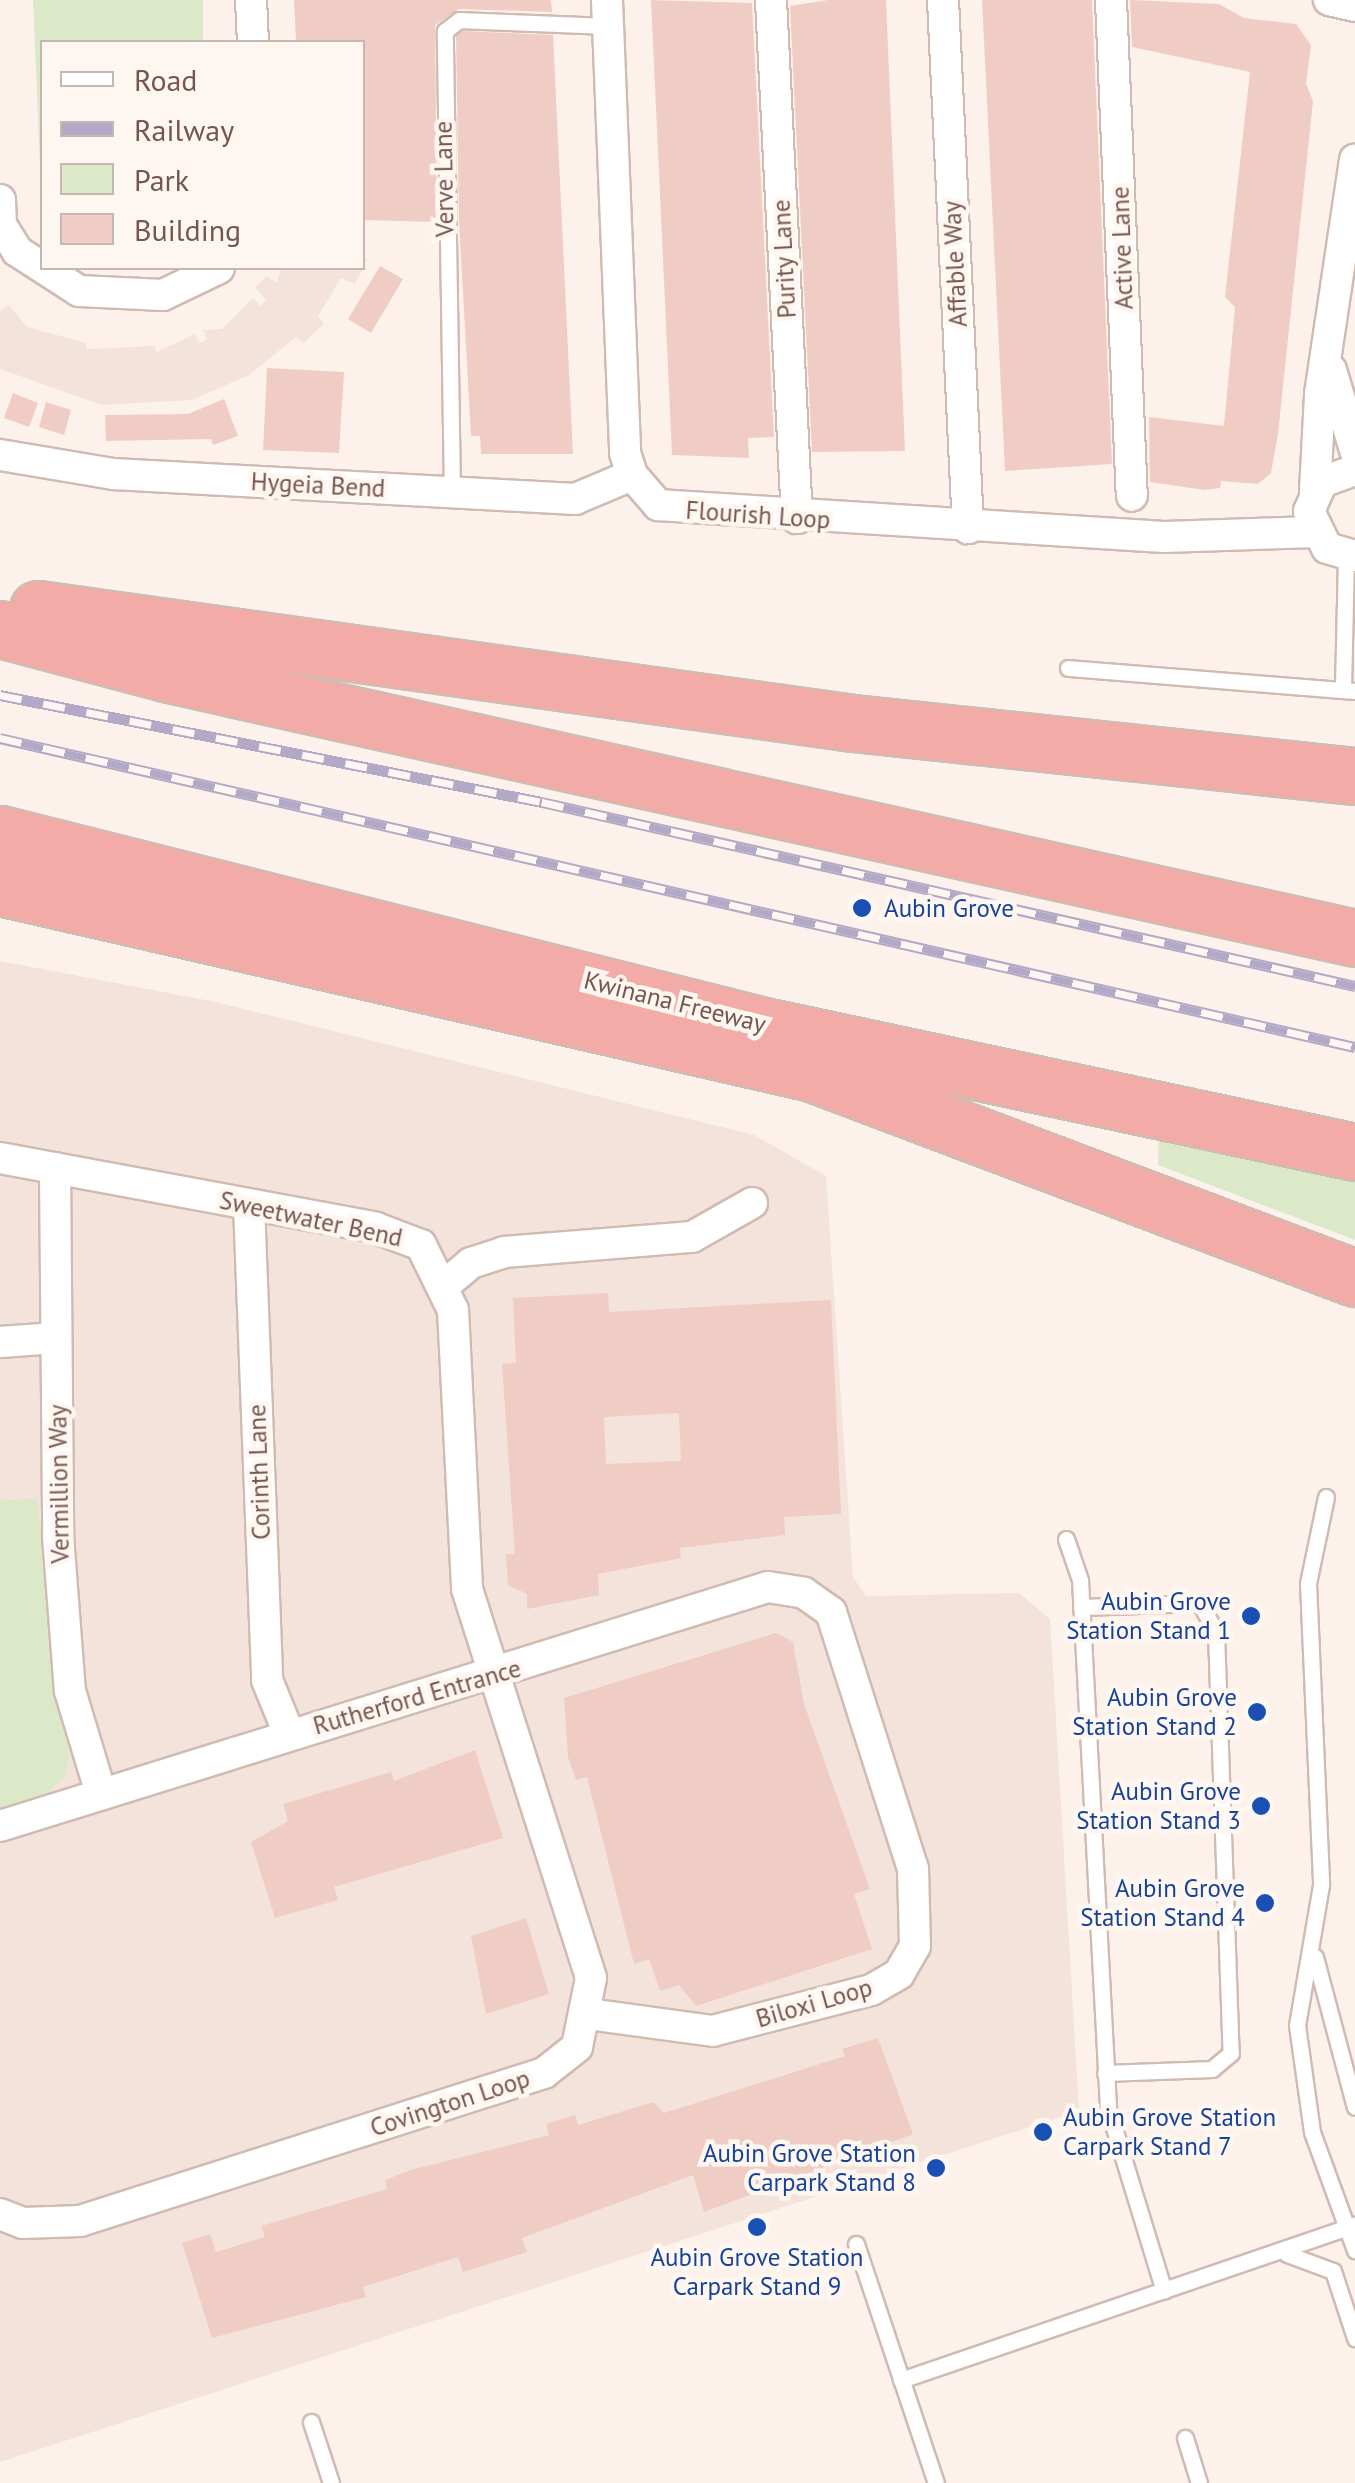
<!DOCTYPE html>
<html>
<head>
<meta charset="utf-8">
<style>
	body { margin:0 }
	#map { position:relative; width:1355px; height:2483px; overflow:hidden; background:#fcf2eb; font-family:"PT Sans",sans-serif }
	div>[style] { position:absolute }
	.residential>* { inset:0; background:#f3e3da }
	.green>* { inset:0; background:#dce9c9 }
	.building>* { inset:0; background:#f0cdc4 }
	.roads { filter:drop-shadow(2px 0 #d0bbb3) drop-shadow(-2px 0 #d0bbb3) drop-shadow(0 2px #d0bbb3) drop-shadow(0 -2px #d0bbb3) }
	.lane>* { height:15px; margin:-7.5px; padding:0 7.5px; transform-origin:7.5px; border-radius:7.5px; background:#fff }
	.street>* { height:30px; margin:-15px; padding:0 15px; transform-origin:15px; border-radius:15px; background:#fff }
	.highway>* { height:55px; margin:-27.5px; padding:0 27.5px; transform-origin:27.5px; border-radius:27.5px; background:#f2aba6 }
	.rail>* { height:11px; margin-top:-5.5px; transform-origin:0; background:repeating-linear-gradient(90deg,#fef7f1 0 22px,#b3a9c6 0 44px); box-sizing:border-box; border-block:2px solid #b3a9c6 }
	.dots>* { width:28px; height:28px; translate:-50% -50%; box-sizing:border-box; border:5px solid #fef7f1; border-radius:50% }
	span { translate:-50% -50%; white-space:nowrap; text-align:center; line-height:1.15; -webkit-text-stroke:9px #fef7f1; paint-order:stroke }
	.street-label { font-size:25px; color:#76554f }
	.transit-label { font-size:25px; color:#164399 }
	.left { translate:0 -50%; text-align:left }
	.right { translate:-100% -50%; text-align:right }
	.legend { position:absolute; left:40px; top:40px; width:325px; height:230px; box-sizing:border-box; background:#fef7f1; border:2px solid #c8b6b0; margin:0; padding:12px 18px; list-style:none; font-size:30px; color:#76554f }
	.legend li { display:flex; align-items:center; gap:20px; height:50px }
	.legend b { width:50px; border:2px solid #c8b6b0 }
</style>
</head>
<body>
<div id="map">
	<div class="residential">
		<i style="clip-path:polygon(363px 258px,367px 259px,355px 284px,341px 278px,318px 316px,324px 324px,303px 343px,296px 337px,249px 375px,192px 400px,102px 405px,0 369px,0 311px,9px 305px,27px 327px,86px 343px,86px 349px,155px 346px,156px 352px,195px 334px,200px 343px,207px 339px,203px 330px,222px 329px,253px 298px,261px 306px,266px 300px,255px 287px,267px 276px,277px 283px,281px 268px,362px 268px)"></i>
		<i style="clip-path:polygon(0 961px,216px 1002px,754px 1135px,826px 1176px,853px 1577px,866px 1596px,1019px 1593px,1050px 1619px,1079px 2111px,0 2462px)"></i>
	</div>
	<div class="green">
		<i style="clip-path:polygon(33px 0,203px 0,203px 42px,42px 42px,42px 213px)"></i>
		<i style="clip-path:polygon(1159px 1133px,1355px 1180px,1355px 1240px,1158px 1165px)"></i>
		<i style="clip-path:polygon(37px 1498px,69px 1755px,65px 1777px,46px 1794px,0 1812px,0 1501px)"></i>
	</div>
	<div class="building">
		<i style="clip-path:polygon(294px 0,551px 0,552px 12px,459px 9px,435px 25px,437px 222px,362px 220px,362px 42px,296px 42px)"></i>
		<i style="clip-path:polygon(651px 0,752px 3px,774px 437px,748px 438px,749px 458px,672px 455px)"></i>
		<i style="clip-path:polygon(828px 0,886px 0,905px 451px,812px 452px,790px 6px)"></i>
		<i style="clip-path:polygon(982px 0,1092px 0,1112px 464px,1005px 471px)"></i>
		<i style="clip-path:polygon(1130px 0,1219px 4px,1244px 18px,1296px 24px,1311px 45px,1306px 84px,1313px 101px,1278px 434px,1271px 473px,1258px 484px,1221px 481px,1220px 488px,1204px 490px,1150px 482px,1149px 417px,1224px 426px,1235px 307px,1225px 297px,1250px 72px,1132px 47px)"></i>
		<i style="clip-path:polygon(463px 31px,553px 35px,573px 454px,481px 454px,480px 436px,471px 436px,459px 222px,456px 36px)"></i>
		<i style="clip-path:polygon(380px 266px,403px 279px,371px 333px,348px 319px)"></i>
		<i style="clip-path:polygon(267px 368px,344px 372px,339px 453px,263px 450px)"></i>
		<i style="clip-path:polygon(13px 393px,38px 403px,29px 427px,4px 418px)"></i>
		<i style="clip-path:polygon(224px 399px,238px 436px,213px 445px,211px 439px,106px 441px,105px 415px,188px 414px)"></i>
		<i style="clip-path:polygon(46px 402px,71px 410px,64px 435px,39px 427px)"></i>
		<i style="clip-path:polygon(evenodd,608px 1293px,609px 1312px,831px 1300px,841px 1514px,784px 1517px,785px 1535px,680px 1548px,681px 1558px,598px 1574px,599px 1595px,527px 1609px,527px 1594px,508px 1585px,506px 1554px,515px 1554px,502px 1364px,516px 1363px,513px 1298px,608px 1293px,679px 1413px,681px 1461px,606px 1464px,604px 1417px,679px 1413px)"></i>
		<i style="clip-path:polygon(776px 1633px,793px 1642px,804px 1704px,870px 1889px,854px 1894px,872px 1949px,696px 2006px,679px 1985px,660px 1991px,649px 1959px,634px 1964px,587px 1777px,576px 1780px,568px 1757px,564px 1698px)"></i>
		<i style="clip-path:polygon(475px 1750px,503px 1838px,334px 1887px,338px 1900px,275px 1918px,251px 1842px,288px 1821px,283px 1804px,391px 1772px,394px 1781px)"></i>
		<i style="clip-path:polygon(526px 1918px,549px 1994px,486px 2014px,471px 1936px)"></i>
		<i style="clip-path:polygon(878px 2038px,913px 2134px,704px 2212px,693px 2175px,522px 2238px,527px 2252px,463px 2272px,458px 2257px,363px 2287px,366px 2297px,212px 2338px,182px 2243px,210px 2234px,216px 2252px,265px 2237px,261px 2226px,387px 2189px,385px 2180px,411px 2170px,549px 2135px,546px 2124px,575px 2115px,578px 2125px,653px 2102px,664px 2113px,845px 2056px,842px 2049px)"></i>
	</div>
	<div class="roads">
		<div class="lane">
			<i style="left:452px;top:493px;width:462px;rotate:-90.9deg"></i>
			<i style="left:445px;top:31px;width:18px;rotate:-38deg"></i>
			<i style="left:459px;top:20px;width:148px;rotate:2.3deg"></i>
			<i style="left:1346px;top:556px;width:134px;rotate:91.3deg"></i>
			<i style="left:1343px;top:690px;width:12px;rotate:5deg"></i>
			<i style="left:1068px;top:668px;width:276px;rotate:4.6deg"></i>
			<i style="left:1326px;top:1497px;width:88px;rotate:101.8deg"></i>
			<i style="left:1308px;top:1583px;width:302px;rotate:87.5deg"></i>
			<i style="left:1321px;top:1885px;width:142px;rotate:99.7deg"></i>
			<i style="left:1297px;top:2025px;width:108px;rotate:82deg"></i>
			<i style="left:1312px;top:2132px;width:126px;rotate:70deg"></i>
			<i style="left:1066px;top:1539px;width:43px;rotate:71.1deg"></i>
			<i style="left:1080px;top:1580px;width:529px;rotate:86.96deg"></i>
			<i style="left:1108px;top:2108px;width:191px;rotate:73deg"></i>
			<i style="left:1081px;top:1607px;width:119px;rotate:-1.9deg"></i>
			<i style="left:1200px;top:1603px;width:34px;rotate:62deg"></i>
			<i style="left:1216px;top:1633px;width:420px;rotate:88deg"></i>
			<i style="left:1231px;top:2053px;width:25px;rotate:140deg"></i>
			<i style="left:1212px;top:2069px;width:107px;rotate:177.9deg"></i>
			<i style="left:1315px;top:1957px;width:155px;rotate:75.1deg"></i>
			<i style="left:856px;top:2244px;width:252px;rotate:71.5deg"></i>
			<i style="left:1287px;top:2254px;width:49px;rotate:20.3deg"></i>
			<i style="left:1333px;top:2271px;width:71px;rotate:71.8deg"></i>
			<i style="left:901px;top:2380px;width:480px;rotate:-18.9deg"></i>
			<i style="left:311px;top:2422px;width:64px;rotate:71.8deg"></i>
			<i style="left:1185px;top:2438px;width:47px;rotate:72.7deg"></i>
		</div>
		<div class="street">
			<i style="left:251px;top:0;width:42px;rotate:87.3deg"></i>
			<i style="left:607px;top:0;width:453px;rotate:87.7deg"></i>
			<i style="left:625px;top:453px;width:23px;rotate:72deg"></i>
			<i style="left:632px;top:475px;width:40px;rotate:49deg"></i>
			<i style="left:658px;top:505px;width:507px;rotate:3.62deg"></i>
			<i style="left:1164px;top:537px;width:150px;rotate:-1.9deg"></i>
			<i style="left:771px;top:0;width:519px;rotate:87.13deg"></i>
			<i style="left:943px;top:0;width:529px;rotate:87.29deg"></i>
			<i style="left:1111px;top:0;width:496px;rotate:87.6deg"></i>
			<i style="left:1329px;top:0;width:27px;rotate:13deg"></i>
			<i style="left:0;top:200px;width:25px;rotate:88deg"></i>
			<i style="left:1px;top:225px;width:31px;rotate:58deg"></i>
			<i style="left:17px;top:251px;width:74px;rotate:32.8deg"></i>
			<i style="left:79px;top:291px;width:84px;rotate:2.7deg"></i>
			<i style="left:163px;top:295px;width:62px;rotate:-25.7deg"></i>
			<i style="left:1331px;top:370px;width:84px;rotate:73.3deg"></i>
			<i style="left:0;top:455px;width:115px;rotate:9.5deg"></i>
			<i style="left:113px;top:474px;width:463px;rotate:3.1deg"></i>
			<i style="left:575px;top:499px;width:62px;rotate:-22.8deg"></i>
			<i style="left:1355px;top:470px;width:35px;rotate:160deg"></i>
			<i style="left:1322px;top:482px;width:32px;rotate:114deg"></i>
			<i style="left:1309px;top:511px;width:41px;rotate:64.1deg"></i>
			<i style="left:1327px;top:548px;width:29px;rotate:16deg"></i>
			<i style="left:1315px;top:491px;width:97px;rotate:-87deg"></i>
			<i style="left:1320px;top:394px;width:237px;rotate:-81.5deg"></i>
			<i style="left:0;top:1158px;width:382px;rotate:10.5deg"></i>
			<i style="left:376px;top:1228px;width:48px;rotate:20.7deg"></i>
			<i style="left:421px;top:1245px;width:72px;rotate:63.8deg"></i>
			<i style="left:453px;top:1310px;width:279px;rotate:87.1deg"></i>
			<i style="left:467px;top:1589px;width:408px;rotate:72.3deg"></i>
			<i style="left:591px;top:1978px;width:70px;rotate:101.5deg"></i>
			<i style="left:577px;top:2047px;width:42px;rotate:141.8deg"></i>
			<i style="left:544px;top:2073px;width:487px;rotate:162.3deg"></i>
			<i style="left:80px;top:2221px;width:57px;rotate:178deg"></i>
			<i style="left:23px;top:2223px;width:25px;rotate:-159deg"></i>
			<i style="left:55px;top:1168px;width:368px;rotate:89.5deg"></i>
			<i style="left:58px;top:1536px;width:155px;rotate:85.6deg"></i>
			<i style="left:70px;top:1691px;width:108px;rotate:73.2deg"></i>
			<i style="left:249px;top:1205px;width:475px;rotate:87.8deg"></i>
			<i style="left:267px;top:1680px;width:58px;rotate:67.8deg"></i>
			<i style="left:446px;top:1284px;width:33px;rotate:-40deg"></i>
			<i style="left:471px;top:1263px;width:35px;rotate:-18deg"></i>
			<i style="left:504px;top:1252px;width:189px;rotate:-4.6deg"></i>
			<i style="left:692px;top:1237px;width:69px;rotate:-29.5deg"></i>
			<i style="left:0;top:1342px;width:56px;rotate:-4.1deg"></i>
			<i style="left:0;top:1826px;width:804px;rotate:-17.29deg"></i>
			<i style="left:768px;top:1587px;width:36px;rotate:9deg"></i>
			<i style="left:804px;top:1593px;width:33px;rotate:35deg"></i>
			<i style="left:831px;top:1612px;width:270px;rotate:72.3deg"></i>
			<i style="left:913px;top:1869px;width:77px;rotate:88.5deg"></i>
			<i style="left:915px;top:1946px;width:32px;rotate:120deg"></i>
			<i style="left:899px;top:1974px;width:32px;rotate:150deg"></i>
			<i style="left:871px;top:1990px;width:163px;rotate:165.5deg"></i>
			<i style="left:713px;top:2031px;width:125px;rotate:-172.2deg"></i>
		</div>
		<div class="highway">
			<i style="left:38px;top:609px;width:823px;rotate:7.96deg"></i>
			<i style="left:853px;top:723px;width:505px;rotate:6.03deg"></i>
			<i style="left:0;top:629px;width:175px;rotate:14.9deg"></i>
			<i style="left:169px;top:674px;width:1215px;rotate:12.55deg"></i>
			<i style="left:0;top:834px;width:788px;rotate:14.11deg"></i>
			<i style="left:764px;top:1026px;width:604px;rotate:12.04deg"></i>
			<i style="left:0;top:887px;width:833px;rotate:12.9deg"></i>
			<i style="left:812px;top:1073px;width:580px;rotate:20.68deg"></i>
		</div>
	</div>
	<div class="rail">
		<i style="left:0;top:695px;width:552px;rotate:11.17deg"></i>
		<i style="left:542px;top:802px;width:834px;rotate:12.75deg"></i>
		<i style="left:0;top:738px;width:1390px;rotate:12.85deg"></i>
	</div>
	<div class="dots">
		<i style="left:862px;top:908px;background:#1a4fb4"></i>
		<i style="left:1251px;top:1616px;background:#1a4fb4"></i>
		<i style="left:1257px;top:1712px;background:#1a4fb4"></i>
		<i style="left:1261px;top:1806px;background:#1a4fb4"></i>
		<i style="left:1265px;top:1903px;background:#1a4fb4"></i>
		<i style="left:1043px;top:2132px;background:#1a4fb4"></i>
		<i style="left:936px;top:2168px;background:#1a4fb4"></i>
		<i style="left:757px;top:2227px;background:#1a4fb4"></i>
	</div>
	<div class="street-label">
		<span style="left:444px;top:179px;rotate:-91deg">Verve Lane</span>
		<span style="left:1122px;top:248px;rotate:-92deg">Active Lane</span>
		<span style="left:784px;top:259px;rotate:-93deg">Purity Lane</span>
		<span style="left:955px;top:264px;rotate:-93deg">Affable Way</span>
		<span style="left:318px;top:485px;rotate:3deg">Hygeia Bend</span>
		<span style="left:758px;top:515px;rotate:4deg">Flourish Loop</span>
		<span style="left:675px;top:1002px;rotate:14deg">Kwinana Freeway</span>
		<span style="left:311px;top:1219px;rotate:12deg">Sweetwater Bend</span>
		<span style="left:259px;top:1472px;rotate:-92deg">Corinth Lane</span>
		<span style="left:59px;top:1484px;rotate:-91deg">Vermillion Way</span>
		<span style="left:417px;top:1697px;rotate:-16deg">Rutherford Entrance</span>
		<span style="left:814px;top:2003px;rotate:-16deg">Biloxi Loop</span>
		<span style="left:450px;top:2103px;rotate:-18deg">Covington Loop</span>
	</div>
	<div class="transit-label">
		<span class="left" style="left:884px;top:908px">Aubin Grove</span>
		<span class="right" style="left:1231px;top:1616px">Aubin Grove<br>Station Stand 1</span>
		<span class="right" style="left:1237px;top:1712px">Aubin Grove<br>Station Stand 2</span>
		<span class="right" style="left:1241px;top:1806px">Aubin Grove<br>Station Stand 3</span>
		<span class="right" style="left:1245px;top:1903px">Aubin Grove<br>Station Stand 4</span>
		<span class="left" style="left:1063px;top:2132px">Aubin Grove Station<br>Carpark Stand 7</span>
		<span class="right" style="left:916px;top:2168px">Aubin Grove Station<br>Carpark Stand 8</span>
		<span style="left:757px;top:2272px">Aubin Grove Station<br>Carpark Stand 9</span>
	</div>
	<ul class="legend">
	<li><b style="height:12px;background:#fff"></b>Road</li>
	<li><b style="height:12px;background:#b3a9c6"></b>Railway</li>
	<li><b style="height:28px;background:#dce9c9"></b>Park</li>
	<li><b style="height:28px;background:#f0cdc4"></b>Building</li>
	</ul>
</div>
</body>
</html>
